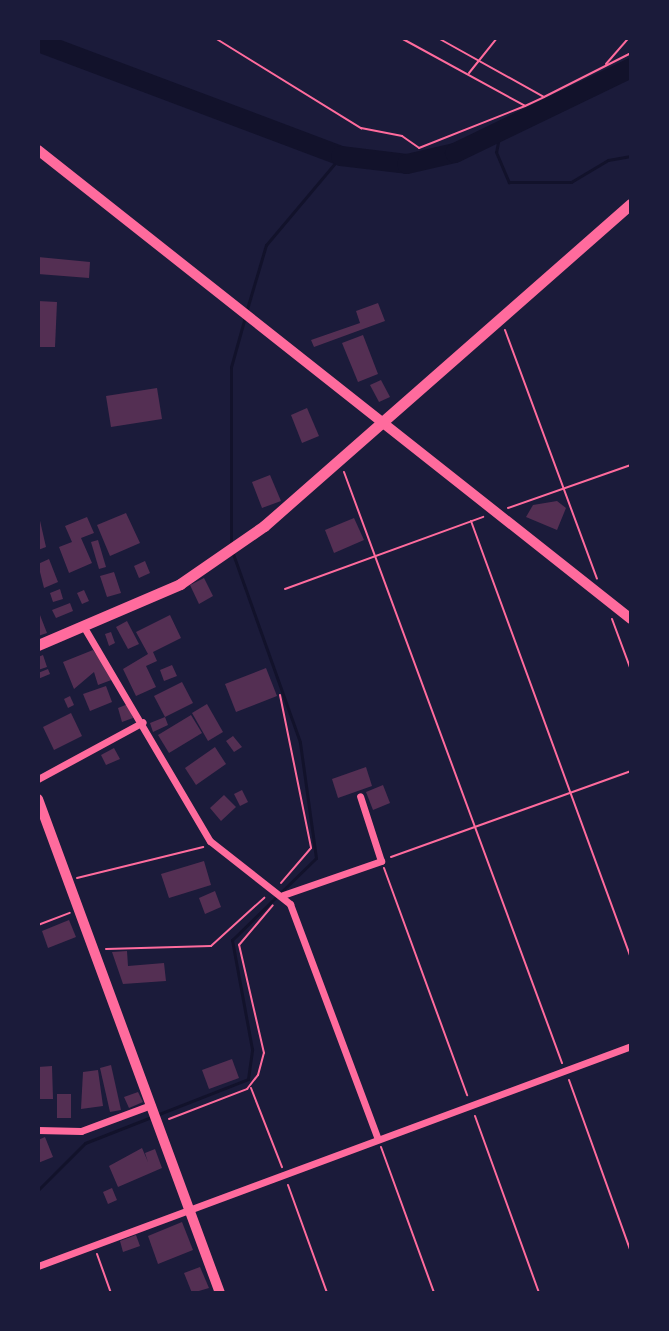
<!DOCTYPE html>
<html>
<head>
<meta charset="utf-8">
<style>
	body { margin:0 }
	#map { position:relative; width:669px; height:1331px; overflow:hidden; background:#1b1b3a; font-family:Arial,sans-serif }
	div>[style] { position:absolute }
	.stream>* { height:3px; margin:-1.5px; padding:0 1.5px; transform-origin:1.5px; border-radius:1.5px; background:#12122b }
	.river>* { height:20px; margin:-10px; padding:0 10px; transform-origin:10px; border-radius:10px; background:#12122b }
	.building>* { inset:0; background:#542f53 }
	.path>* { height:2px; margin:-1px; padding:0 1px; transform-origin:1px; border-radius:1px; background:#ff6b9d }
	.minor>* { height:7px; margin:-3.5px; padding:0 3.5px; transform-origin:3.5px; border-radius:3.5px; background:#ff6b9d }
	.secondary>* { height:10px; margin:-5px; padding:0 5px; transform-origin:5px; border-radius:5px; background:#ff6b9d }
	.primary>* { height:11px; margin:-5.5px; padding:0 5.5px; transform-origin:5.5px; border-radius:5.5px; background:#ff6b9d }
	span { translate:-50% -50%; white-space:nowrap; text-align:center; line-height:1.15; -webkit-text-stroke:6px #1b1b3a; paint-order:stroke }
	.frame { position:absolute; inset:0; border:40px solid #1b1b3a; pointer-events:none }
</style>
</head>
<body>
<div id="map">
	<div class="stream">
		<i style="left:500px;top:132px;width:20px;rotate:101deg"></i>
		<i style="left:496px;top:152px;width:33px;rotate:67deg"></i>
		<i style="left:509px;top:182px;width:62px"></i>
		<i style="left:571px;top:182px;width:43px;rotate:-30.7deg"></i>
		<i style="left:608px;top:160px;width:23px;rotate:-10deg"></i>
		<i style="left:247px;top:309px;width:67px;rotate:-73.5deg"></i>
		<i style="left:266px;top:245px;width:116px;rotate:-49.9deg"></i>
		<i style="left:231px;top:543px;width:176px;rotate:-90deg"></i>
		<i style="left:231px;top:367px;width:52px;rotate:-74.4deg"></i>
		<i style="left:38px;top:1190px;width:66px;rotate:-45deg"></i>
		<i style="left:85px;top:1143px;width:175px;rotate:-21.4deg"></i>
		<i style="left:248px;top:1079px;width:30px;rotate:-82deg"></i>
		<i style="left:252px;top:1049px;width:111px;rotate:-100.4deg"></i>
		<i style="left:232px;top:940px;width:117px;rotate:-44.3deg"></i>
		<i style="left:316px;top:858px;width:117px;rotate:-97.9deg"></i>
		<i style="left:300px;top:742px;width:203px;rotate:-109.6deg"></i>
	</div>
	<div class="river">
		<i style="left:38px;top:42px;width:324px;rotate:20.6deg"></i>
		<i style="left:341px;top:156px;width:66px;rotate:6.9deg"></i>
		<i style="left:407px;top:164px;width:49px;rotate:-12.9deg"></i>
		<i style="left:455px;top:153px;width:195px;rotate:-25.8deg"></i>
	</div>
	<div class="building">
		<i style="clip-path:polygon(38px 257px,90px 262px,89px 278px,38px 274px)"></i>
		<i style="clip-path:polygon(38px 301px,57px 302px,55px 347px,38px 347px)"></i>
		<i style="clip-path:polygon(378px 303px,385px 321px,314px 347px,311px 340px,360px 323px,356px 311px)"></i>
		<i style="clip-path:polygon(363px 335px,378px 374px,358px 382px,342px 343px)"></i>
		<i style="clip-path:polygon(381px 380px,390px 397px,379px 402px,370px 385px)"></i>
		<i style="clip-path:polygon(157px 388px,162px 419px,111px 427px,106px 396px)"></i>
		<i style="clip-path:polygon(307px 408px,319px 436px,302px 443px,291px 415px)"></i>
		<i style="clip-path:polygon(270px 475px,281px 501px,262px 508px,252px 482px)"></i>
		<i style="clip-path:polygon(557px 501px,566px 508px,557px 530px,526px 517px,533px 505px)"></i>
		<i style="clip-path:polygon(38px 512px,46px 547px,38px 550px)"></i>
		<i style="clip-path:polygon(126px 513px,140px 543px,110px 556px,97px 525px)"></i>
		<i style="clip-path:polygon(87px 517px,94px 533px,81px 538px,92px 563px,69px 573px,59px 547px,72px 542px,65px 526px)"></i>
		<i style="clip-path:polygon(354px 518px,364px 540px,334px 553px,325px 530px)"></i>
		<i style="clip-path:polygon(98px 540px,106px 567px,99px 569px,91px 542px)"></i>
		<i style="clip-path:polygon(49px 559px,58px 582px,44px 588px,38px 564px)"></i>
		<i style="clip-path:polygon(145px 561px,150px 573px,139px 578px,134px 566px)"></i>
		<i style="clip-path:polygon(114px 572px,121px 593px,107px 597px,100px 576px)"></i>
		<i style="clip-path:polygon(204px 578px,213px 596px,199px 604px,190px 585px)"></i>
		<i style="clip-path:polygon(60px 589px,63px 599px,53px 602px,50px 593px)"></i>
		<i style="clip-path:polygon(84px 590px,89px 601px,82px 604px,77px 593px)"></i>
		<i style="clip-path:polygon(70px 603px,73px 611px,56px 618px,52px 610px)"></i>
		<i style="clip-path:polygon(38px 610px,47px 633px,38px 636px)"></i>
		<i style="clip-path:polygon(170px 615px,181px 638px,153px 652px,157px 661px,146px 666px,156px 687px,136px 696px,123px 669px,148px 654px,136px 632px)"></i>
		<i style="clip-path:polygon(127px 621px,139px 644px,128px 649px,116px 627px)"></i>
		<i style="clip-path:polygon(111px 632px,115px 643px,109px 646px,105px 634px)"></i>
		<i style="clip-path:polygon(93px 650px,114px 679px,98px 685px,94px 672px,74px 689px,63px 662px)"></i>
		<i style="clip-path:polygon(43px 655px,47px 667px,38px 670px,38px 657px)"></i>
		<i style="clip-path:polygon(172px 665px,177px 676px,164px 681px,160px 670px)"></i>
		<i style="clip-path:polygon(266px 668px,277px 696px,236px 712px,225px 684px)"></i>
		<i style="clip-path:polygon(48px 669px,50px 674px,38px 679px,38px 673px)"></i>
		<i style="clip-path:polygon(182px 682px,193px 703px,165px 717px,154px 696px)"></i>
		<i style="clip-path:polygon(106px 686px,112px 702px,90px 711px,83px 694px)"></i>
		<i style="clip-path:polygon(70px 696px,74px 705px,68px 708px,64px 699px)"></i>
		<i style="clip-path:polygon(128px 704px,133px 718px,122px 722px,118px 708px)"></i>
		<i style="clip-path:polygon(207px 704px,223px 732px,208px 741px,192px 713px)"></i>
		<i style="clip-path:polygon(71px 713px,82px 736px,54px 750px,43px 727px)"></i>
		<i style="clip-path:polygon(191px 715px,202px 733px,169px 753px,158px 735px)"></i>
		<i style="clip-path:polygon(165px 717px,168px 725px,153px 732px,150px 723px)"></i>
		<i style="clip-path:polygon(233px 736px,242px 747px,234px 752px,226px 741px)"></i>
		<i style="clip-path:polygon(215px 747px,226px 764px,196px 785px,185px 768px)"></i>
		<i style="clip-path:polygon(114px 748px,120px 759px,106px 765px,101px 755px)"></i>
		<i style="clip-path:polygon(366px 767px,372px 786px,338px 798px,332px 779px)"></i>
		<i style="clip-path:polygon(383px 785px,390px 803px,373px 810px,366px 792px)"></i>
		<i style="clip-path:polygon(242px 790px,248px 802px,240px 806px,234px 794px)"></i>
		<i style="clip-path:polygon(224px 795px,236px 807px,221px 821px,210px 808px)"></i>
		<i style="clip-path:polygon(204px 861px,211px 885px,169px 898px,161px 874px)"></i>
		<i style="clip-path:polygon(215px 891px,221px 907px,205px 914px,199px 898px)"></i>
		<i style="clip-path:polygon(69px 920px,76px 937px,48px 948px,42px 931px)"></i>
		<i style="clip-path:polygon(127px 951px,128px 966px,164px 963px,166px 981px,123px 984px,112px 952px)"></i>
		<i style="clip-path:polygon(232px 1059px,239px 1078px,209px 1089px,202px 1070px)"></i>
		<i style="clip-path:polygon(111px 1065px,121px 1110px,110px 1112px,100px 1068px)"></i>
		<i style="clip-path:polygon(52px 1066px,53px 1099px,38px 1099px,38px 1067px)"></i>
		<i style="clip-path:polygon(98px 1070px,103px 1106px,81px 1109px,83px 1072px)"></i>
		<i style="clip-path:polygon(138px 1092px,143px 1102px,129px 1108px,124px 1097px)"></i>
		<i style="clip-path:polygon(57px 1094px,71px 1094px,71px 1118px,57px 1118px)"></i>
		<i style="clip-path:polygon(45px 1137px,53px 1157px,38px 1163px,38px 1140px)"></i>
		<i style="clip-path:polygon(142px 1148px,148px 1162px,145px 1153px,155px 1149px,162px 1168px,118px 1187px,109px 1166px)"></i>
		<i style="clip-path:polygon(112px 1188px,117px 1200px,108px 1204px,103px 1192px)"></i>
		<i style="clip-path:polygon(182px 1222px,193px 1250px,158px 1264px,148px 1236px)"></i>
		<i style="clip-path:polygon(136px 1235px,140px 1246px,123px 1252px,120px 1241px)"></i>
		<i style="clip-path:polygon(200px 1267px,209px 1288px,192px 1293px,184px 1273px)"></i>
	</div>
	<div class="path">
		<i style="left:215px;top:38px;width:172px;rotate:31.7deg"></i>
		<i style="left:361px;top:128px;width:42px;rotate:11deg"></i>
		<i style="left:402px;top:136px;width:21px;rotate:35deg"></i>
		<i style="left:419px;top:148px;width:114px;rotate:-21.6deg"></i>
		<i style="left:401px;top:38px;width:141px;rotate:28.7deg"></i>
		<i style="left:525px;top:106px;width:21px;rotate:-25deg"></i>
		<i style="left:438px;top:38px;width:121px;rotate:29.1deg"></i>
		<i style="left:544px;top:97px;width:97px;rotate:-26.8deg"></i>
		<i style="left:606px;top:64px;width:35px;rotate:-49deg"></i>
		<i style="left:469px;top:73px;width:45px;rotate:-51.3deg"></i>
		<i style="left:505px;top:330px;width:265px;rotate:69.7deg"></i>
		<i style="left:344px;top:472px;width:630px;rotate:69.75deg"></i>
		<i style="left:508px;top:508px;width:130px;rotate:-19.3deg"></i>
		<i style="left:471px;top:521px;width:465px;rotate:69.9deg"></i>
		<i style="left:285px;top:589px;width:211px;rotate:-20deg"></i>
		<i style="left:612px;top:619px;width:54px;rotate:69.6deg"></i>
		<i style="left:280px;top:695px;width:156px;rotate:78.5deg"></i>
		<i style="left:311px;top:848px;width:46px;rotate:130.6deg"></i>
		<i style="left:391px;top:857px;width:255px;rotate:-19.7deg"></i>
		<i style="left:384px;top:868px;width:242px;rotate:69.9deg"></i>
		<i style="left:77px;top:878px;width:130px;rotate:-13.8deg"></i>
		<i style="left:38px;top:925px;width:34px;rotate:-21deg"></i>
		<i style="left:106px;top:949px;width:105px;rotate:-1.6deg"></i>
		<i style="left:211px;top:946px;width:72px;rotate:-42.2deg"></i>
		<i style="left:569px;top:1080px;width:183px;rotate:70.2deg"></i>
		<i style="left:251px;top:1088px;width:85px;rotate:68.6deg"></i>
		<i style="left:475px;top:1116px;width:188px;rotate:70.1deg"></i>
		<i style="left:169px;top:1119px;width:84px;rotate:-21deg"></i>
		<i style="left:247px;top:1089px;width:18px;rotate:-52deg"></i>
		<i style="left:258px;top:1075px;width:23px;rotate:-75deg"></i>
		<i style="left:264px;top:1053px;width:111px;rotate:-103deg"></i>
		<i style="left:239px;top:945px;width:52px;rotate:-49.6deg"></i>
		<i style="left:381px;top:1147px;width:155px;rotate:70deg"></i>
		<i style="left:288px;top:1185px;width:115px;rotate:70.1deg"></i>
		<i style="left:97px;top:1254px;width:41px;rotate:70.3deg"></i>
	</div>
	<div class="minor">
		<i style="left:85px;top:629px;width:246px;rotate:59.5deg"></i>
		<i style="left:210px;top:841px;width:102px;rotate:38.2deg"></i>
		<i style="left:290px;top:904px;width:251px;rotate:69.5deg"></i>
		<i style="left:38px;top:779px;width:119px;rotate:-28.5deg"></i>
		<i style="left:283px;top:895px;width:104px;rotate:-19.1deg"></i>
		<i style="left:381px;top:861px;width:68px;rotate:-107.9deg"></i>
		<i style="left:38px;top:1130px;width:43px;rotate:1.3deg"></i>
		<i style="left:81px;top:1131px;width:75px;rotate:-20.4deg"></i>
		<i style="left:38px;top:1266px;width:632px;rotate:-20.35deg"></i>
	</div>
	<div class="secondary">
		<i style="left:38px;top:150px;width:756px;rotate:38.34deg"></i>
		<i style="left:38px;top:799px;width:526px;rotate:69.78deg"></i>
	</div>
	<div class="primary">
		<i style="left:38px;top:645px;width:155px;rotate:-23.2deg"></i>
		<i style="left:180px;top:584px;width:102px;rotate:-34.6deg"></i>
		<i style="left:264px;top:526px;width:488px;rotate:-41.3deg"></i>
	</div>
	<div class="frame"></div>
</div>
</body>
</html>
